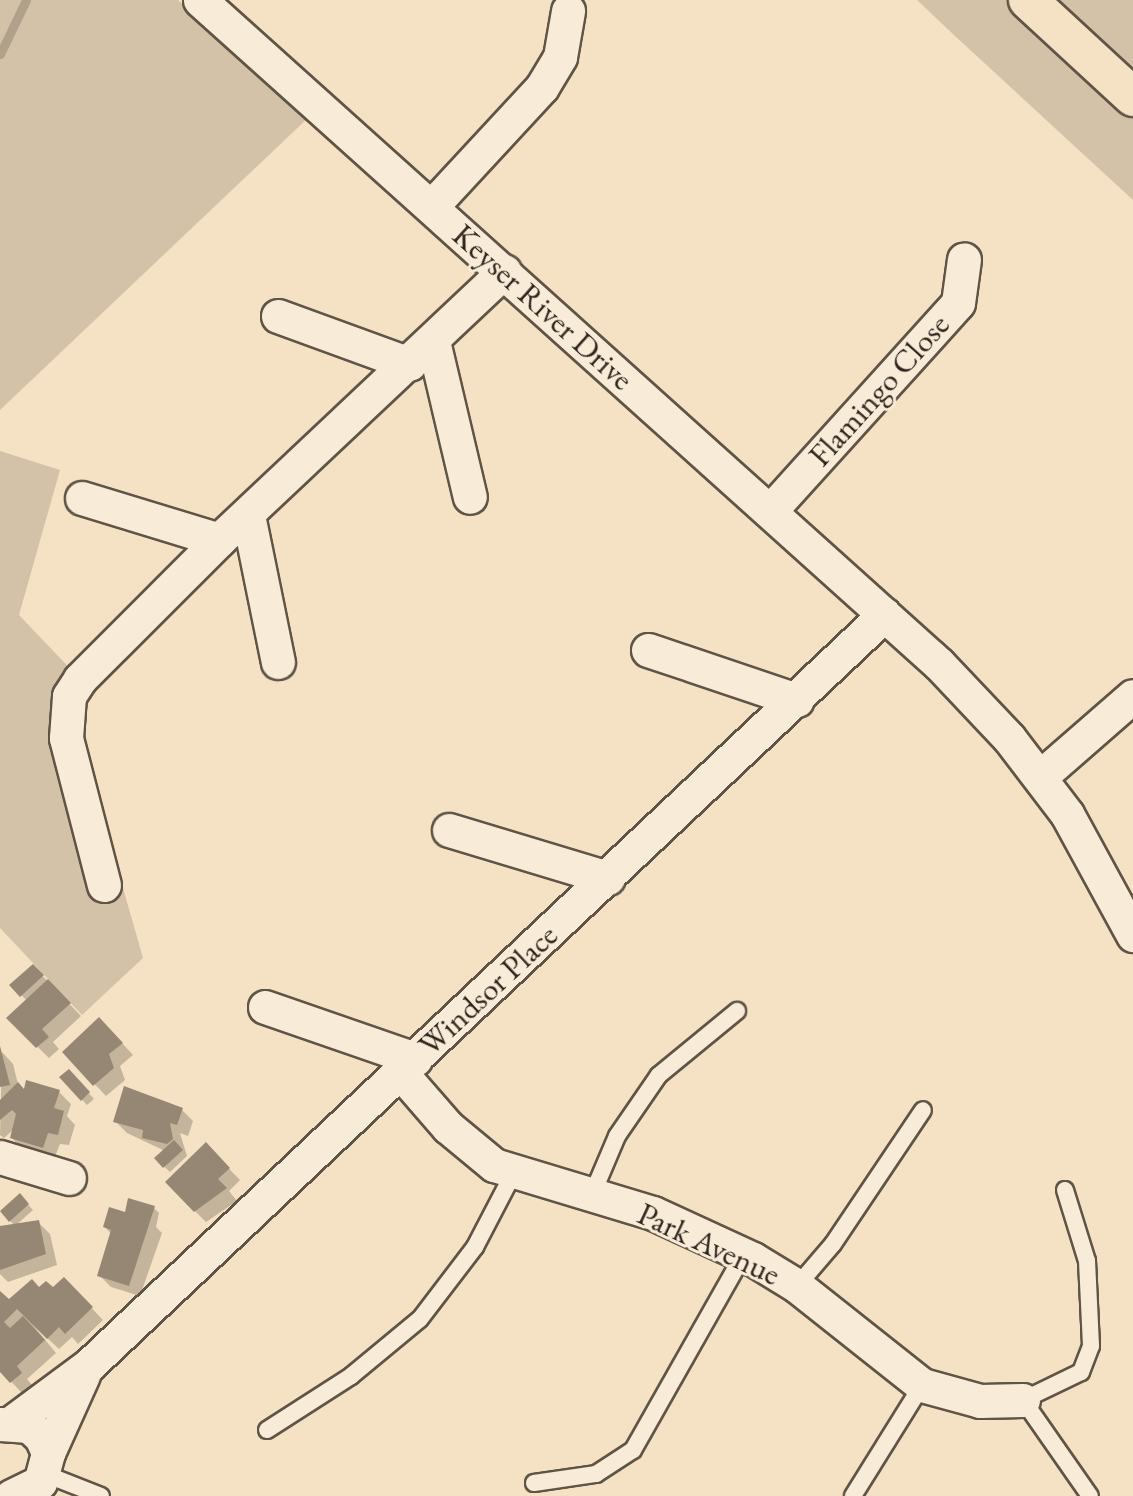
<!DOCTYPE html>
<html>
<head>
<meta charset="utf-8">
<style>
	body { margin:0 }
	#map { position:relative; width:1133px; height:1496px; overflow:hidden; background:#f5e2c4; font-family:"EB Garamond",serif }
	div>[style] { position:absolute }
	.green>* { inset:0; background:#d3c2a7 }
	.shadow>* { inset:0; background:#0003 }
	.stream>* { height:9px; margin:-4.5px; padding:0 4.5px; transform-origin:4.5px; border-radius:4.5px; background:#b1a18b }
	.building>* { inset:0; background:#958773 }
	.roads { filter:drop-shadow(2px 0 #605446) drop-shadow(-2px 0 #605446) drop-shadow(0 2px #605446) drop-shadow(0 -2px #605446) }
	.lane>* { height:16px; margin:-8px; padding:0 8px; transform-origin:8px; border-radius:8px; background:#f8ecd9 }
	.street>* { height:33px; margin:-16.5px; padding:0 16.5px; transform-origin:16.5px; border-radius:16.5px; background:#f8ecd9 }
	.highway>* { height:38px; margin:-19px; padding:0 19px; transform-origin:19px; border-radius:19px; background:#f5e2c4 }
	span { translate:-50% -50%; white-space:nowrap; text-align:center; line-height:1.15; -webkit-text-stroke:6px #f8ecd9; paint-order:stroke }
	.street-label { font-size:32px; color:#2e241c }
</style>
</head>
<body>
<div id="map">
	<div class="green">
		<i style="clip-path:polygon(0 0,178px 0,309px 117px,0 410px)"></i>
		<i style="clip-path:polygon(917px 0,1133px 0,1133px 200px,955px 36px)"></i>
		<i style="clip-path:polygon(0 451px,60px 470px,19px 615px,80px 679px,69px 696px,105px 885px,121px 881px,143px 958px,82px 1015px,0 928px)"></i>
	</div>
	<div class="shadow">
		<i style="clip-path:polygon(33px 966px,81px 1016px,53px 1042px,59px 1049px,49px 1058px,8px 1018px,27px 1001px,12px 985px)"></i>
		<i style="clip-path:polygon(111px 1031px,133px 1055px,120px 1066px,125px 1080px,106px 1096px,64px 1052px)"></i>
		<i style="clip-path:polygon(2px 1052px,13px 1064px,18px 1084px,25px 1092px,59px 1092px,71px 1104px,67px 1116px,75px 1125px,69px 1145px,60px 1144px,54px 1159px,23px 1150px,12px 1138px,14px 1129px,4px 1138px,0 1135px)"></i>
		<i style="clip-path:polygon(69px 1071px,94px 1099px,87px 1105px,62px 1078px)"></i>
		<i style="clip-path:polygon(182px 1110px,193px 1121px,188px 1136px,180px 1133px,187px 1156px,170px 1172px,156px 1159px,165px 1151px,127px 1133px,115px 1121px)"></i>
		<i style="clip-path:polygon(206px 1145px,240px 1180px,229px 1191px,237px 1201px,206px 1222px,195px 1211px)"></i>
		<i style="clip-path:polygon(20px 1196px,33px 1210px,15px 1226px,38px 1222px,50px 1234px,57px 1265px,8px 1282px,0 1274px,0 1228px,15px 1226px,2px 1212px)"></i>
		<i style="clip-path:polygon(154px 1208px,159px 1213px,156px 1227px,162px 1233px,140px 1296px,111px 1287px,99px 1275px,111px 1234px,105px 1227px)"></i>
		<i style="clip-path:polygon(64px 1279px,103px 1320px,78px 1344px,72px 1337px,59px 1349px,33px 1325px,56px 1353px,27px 1379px,32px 1385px,23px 1394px,0 1370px,0 1293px,9px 1302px,40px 1289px,53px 1290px)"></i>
	</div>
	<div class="stream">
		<i style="left:0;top:54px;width:60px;rotate:-64.3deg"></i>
	</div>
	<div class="building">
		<i style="clip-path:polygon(33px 964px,44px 975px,20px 997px,9px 985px)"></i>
		<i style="clip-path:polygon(48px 979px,71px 1003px,42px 1029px,49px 1037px,36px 1048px,6px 1018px)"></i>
		<i style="clip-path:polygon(99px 1017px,123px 1043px,109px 1054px,114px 1068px,93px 1086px,62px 1052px)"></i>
		<i style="clip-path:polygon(0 1046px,10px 1085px,0 1087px)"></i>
		<i style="clip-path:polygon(69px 1069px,90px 1092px,81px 1101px,59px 1077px)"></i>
		<i style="clip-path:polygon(26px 1080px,60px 1090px,54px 1108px,64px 1111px,58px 1135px,48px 1133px,43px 1148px,10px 1138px,16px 1114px,12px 1110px,0 1120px,0 1100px,18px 1082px,24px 1089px)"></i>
		<i style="clip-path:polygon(124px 1086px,183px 1108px,177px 1125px,170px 1123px,173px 1139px,167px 1144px,142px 1138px,143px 1130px,113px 1122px)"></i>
		<i style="clip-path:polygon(174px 1140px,183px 1150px,163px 1168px,154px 1158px)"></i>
		<i style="clip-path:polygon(206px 1142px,230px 1168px,218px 1179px,227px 1188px,194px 1212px,165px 1182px)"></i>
		<i style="clip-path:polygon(20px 1193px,29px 1204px,9px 1222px,0 1211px)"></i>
		<i style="clip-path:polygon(128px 1198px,155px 1206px,129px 1286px,97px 1276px,111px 1230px,103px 1227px,109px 1207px,125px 1212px)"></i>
		<i style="clip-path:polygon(39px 1220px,46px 1254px,0 1270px,0 1226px)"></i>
		<i style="clip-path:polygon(64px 1277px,93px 1307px,65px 1334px,59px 1327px,47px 1339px,17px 1309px,4px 1322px,10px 1328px,23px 1316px,45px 1340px,17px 1366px,22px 1373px,10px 1383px,0 1372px,0 1291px,9px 1299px,32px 1279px,39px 1287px,46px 1281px,53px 1287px)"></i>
	</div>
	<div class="roads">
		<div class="lane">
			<i style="left:1065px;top:1190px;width:74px;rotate:72.8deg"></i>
			<i style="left:1087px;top:1261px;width:85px;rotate:87.3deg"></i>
			<i style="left:1091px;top:1346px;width:28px;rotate:111deg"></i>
			<i style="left:1081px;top:1372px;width:64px;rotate:154.2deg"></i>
			<i style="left:1023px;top:1400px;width:117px;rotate:55.1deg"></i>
			<i style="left:592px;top:1195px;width:64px;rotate:-67deg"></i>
			<i style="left:617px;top:1136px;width:74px;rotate:-55.5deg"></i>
			<i style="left:659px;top:1075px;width:101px;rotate:-39.4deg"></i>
			<i style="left:797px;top:1286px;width:55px;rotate:-49.4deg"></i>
			<i style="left:833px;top:1244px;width:161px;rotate:-56.1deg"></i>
			<i style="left:267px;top:1430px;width:100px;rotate:-32.7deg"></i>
			<i style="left:351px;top:1376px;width:89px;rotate:-39.6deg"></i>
			<i style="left:420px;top:1319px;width:91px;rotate:-52.6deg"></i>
			<i style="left:475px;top:1247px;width:82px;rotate:-62.5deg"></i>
			<i style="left:45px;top:1474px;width:60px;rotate:21.4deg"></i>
			<i style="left:534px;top:1483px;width:63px;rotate:-8.3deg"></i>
			<i style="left:596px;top:1474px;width:44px;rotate:-33deg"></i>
			<i style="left:633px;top:1450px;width:225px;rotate:-60.5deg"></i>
			<i style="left:853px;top:1496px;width:131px;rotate:-58.1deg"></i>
		</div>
		<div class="street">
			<i style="left:200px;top:0;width:993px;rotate:41.94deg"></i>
			<i style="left:939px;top:664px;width:102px;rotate:46.6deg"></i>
			<i style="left:1009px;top:738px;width:96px;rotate:52.7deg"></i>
			<i style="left:1067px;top:814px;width:138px;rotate:61.4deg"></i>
			<i style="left:431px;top:207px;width:163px;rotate:-47.2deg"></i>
			<i style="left:542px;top:87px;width:35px;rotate:-59deg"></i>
			<i style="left:560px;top:57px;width:47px;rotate:-80.1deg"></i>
			<i style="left:278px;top:316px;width:140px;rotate:20deg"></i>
			<i style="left:433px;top:341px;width:160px;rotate:76.7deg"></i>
			<i style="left:82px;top:498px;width:143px;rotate:17deg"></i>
			<i style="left:770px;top:511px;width:280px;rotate:-47.9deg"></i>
			<i style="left:958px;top:303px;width:44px;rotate:-82.2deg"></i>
			<i style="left:248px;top:515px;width:150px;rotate:78.5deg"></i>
			<i style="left:648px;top:650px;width:157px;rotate:18.6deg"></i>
			<i style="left:1040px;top:777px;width:123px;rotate:-41.1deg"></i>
			<i style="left:449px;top:830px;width:166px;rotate:16.8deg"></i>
			<i style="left:104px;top:885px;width:152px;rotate:-104.5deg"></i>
			<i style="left:66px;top:738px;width:42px;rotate:-85.9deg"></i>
			<i style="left:69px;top:696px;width:20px;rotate:-57deg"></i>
			<i style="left:80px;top:679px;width:197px;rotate:-45deg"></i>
			<i style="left:219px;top:540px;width:392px;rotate:-43.3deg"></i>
			<i style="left:265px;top:1007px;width:159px;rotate:19.1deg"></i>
			<i style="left:401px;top:1073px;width:72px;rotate:49deg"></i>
			<i style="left:448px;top:1127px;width:60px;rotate:39.6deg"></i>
			<i style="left:494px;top:1165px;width:166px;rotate:16.8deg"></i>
			<i style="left:653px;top:1213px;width:110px;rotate:24.7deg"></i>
			<i style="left:753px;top:1259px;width:52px;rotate:31.5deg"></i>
			<i style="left:797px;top:1286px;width:159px;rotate:38.4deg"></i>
			<i style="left:922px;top:1385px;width:60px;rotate:15.4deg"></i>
			<i style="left:980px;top:1401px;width:43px;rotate:-1.3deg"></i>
			<i style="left:0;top:1157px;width:72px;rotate:16.9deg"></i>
			<i style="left:12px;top:1422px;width:97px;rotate:-36.6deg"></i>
			<i style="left:90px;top:1364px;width:1092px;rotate:-43.33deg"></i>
			<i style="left:0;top:1424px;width:29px;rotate:4deg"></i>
			<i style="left:29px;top:1426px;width:16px;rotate:43deg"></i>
			<i style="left:41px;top:1437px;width:17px;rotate:66deg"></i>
			<i style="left:48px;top:1453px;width:30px;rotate:105deg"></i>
			<i style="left:40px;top:1482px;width:32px;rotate:154deg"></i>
			<i style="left:48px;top:1453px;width:85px;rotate:-65.8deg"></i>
		</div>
		<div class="highway">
			<i style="left:1028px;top:0;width:143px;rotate:42.7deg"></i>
		</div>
	</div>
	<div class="street-label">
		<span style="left:543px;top:307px;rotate:42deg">Keyser River Drive</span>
		<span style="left:879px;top:390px;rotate:-48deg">Flamingo Close</span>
		<span style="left:488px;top:990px;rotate:-43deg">Windsor Place</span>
		<span style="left:709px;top:1244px;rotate:25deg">Park Avenue</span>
	</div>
</div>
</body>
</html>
